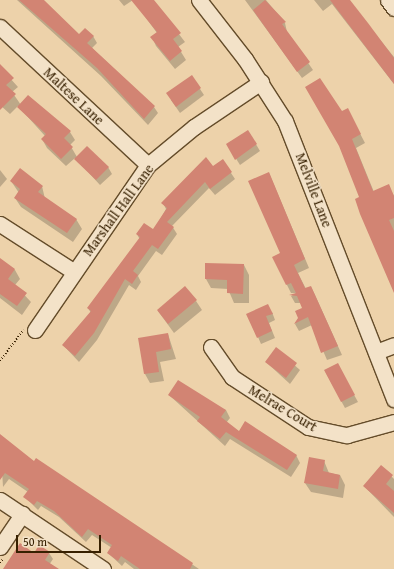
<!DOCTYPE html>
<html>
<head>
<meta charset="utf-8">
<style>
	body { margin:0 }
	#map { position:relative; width:394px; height:569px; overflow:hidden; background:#edd2aa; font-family:"Gentium Book Plus",serif }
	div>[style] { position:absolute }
	.shadow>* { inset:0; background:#0003 }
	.building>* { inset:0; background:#d28473 }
	.path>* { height:2px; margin-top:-1px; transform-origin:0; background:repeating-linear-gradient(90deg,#372000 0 1px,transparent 0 3px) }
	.roads { filter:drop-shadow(1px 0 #644c2a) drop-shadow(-1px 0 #644c2a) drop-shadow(0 1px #644c2a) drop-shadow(0 -1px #644c2a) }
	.minor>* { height:15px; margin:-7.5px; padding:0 7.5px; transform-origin:7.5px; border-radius:7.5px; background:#f3e2c8 }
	span { translate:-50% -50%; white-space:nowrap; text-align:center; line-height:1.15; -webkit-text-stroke:3px #f3e2c8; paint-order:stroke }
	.street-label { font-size:14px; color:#372000 }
	.scale { position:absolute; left:16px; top:535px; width:85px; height:18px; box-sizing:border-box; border:2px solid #372000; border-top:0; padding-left:5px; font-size:12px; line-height:14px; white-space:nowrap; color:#372000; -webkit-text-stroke:3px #f3e2c8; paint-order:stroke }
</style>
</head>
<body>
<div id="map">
	<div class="shadow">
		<i style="clip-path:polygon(17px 0,42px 0,80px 36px,93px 36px,97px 43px,92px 48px,154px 107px,158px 113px,148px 125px,101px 76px)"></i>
		<i style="clip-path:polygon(119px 0,153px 0,185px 42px,178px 47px,186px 60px,175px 69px,156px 46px,152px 37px,157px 33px,133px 0,124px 6px)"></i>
		<i style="clip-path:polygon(245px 0,266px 0,285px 23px,287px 32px,313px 70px,302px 78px)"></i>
		<i style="clip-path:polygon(314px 0,348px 0,394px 57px,394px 84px,332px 4px,323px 11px)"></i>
		<i style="clip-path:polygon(0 67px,18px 87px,12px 92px,21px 105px,70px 132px,75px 140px,70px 145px,77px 157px,108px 167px,112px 174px,100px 185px,75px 158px,66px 166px,47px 148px,42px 139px,45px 136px,18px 106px,10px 114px,0 105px)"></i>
		<i style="clip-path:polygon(192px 77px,204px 95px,180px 113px,171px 100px)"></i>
		<i style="clip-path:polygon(341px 112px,352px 118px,365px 143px,356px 148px,374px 192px,388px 185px,394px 196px,394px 292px,360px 198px)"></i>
		<i style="clip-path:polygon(248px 131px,260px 151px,240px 165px,227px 144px)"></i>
		<i style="clip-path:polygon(223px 161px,235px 179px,215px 195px,209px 188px,172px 226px,177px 234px,162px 255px,156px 251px,138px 276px,141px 282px,136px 290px,129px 285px,97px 340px,79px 362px,63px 345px,91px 313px,88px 308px,140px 240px,137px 234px,154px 230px,166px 209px,163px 203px)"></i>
		<i style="clip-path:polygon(0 170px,7px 179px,0 187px)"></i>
		<i style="clip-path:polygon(269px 173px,309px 268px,298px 273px,306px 289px,311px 287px,315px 295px,342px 355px,327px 360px,312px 325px,299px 331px,295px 324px,304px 308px,302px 303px,295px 303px,291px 296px,297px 293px,291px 293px,287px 285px)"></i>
		<i style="clip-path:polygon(11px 181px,42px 186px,45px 199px,76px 219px,82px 229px,73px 242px,21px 207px,15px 198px,19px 193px)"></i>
		<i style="clip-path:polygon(0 260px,15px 270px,20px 279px,15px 285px,31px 302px,22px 315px,0 298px)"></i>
		<i style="clip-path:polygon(244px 265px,249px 275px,249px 303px,234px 303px,228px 289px,211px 288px,206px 279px)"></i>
		<i style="clip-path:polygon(196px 301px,202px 310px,174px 333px,158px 311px)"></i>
		<i style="clip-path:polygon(272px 312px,275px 320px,269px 323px,275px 338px,261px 344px,248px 314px)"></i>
		<i style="clip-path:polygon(168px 334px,176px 359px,160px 362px,164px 381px,150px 383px,145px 374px,139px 339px)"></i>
		<i style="clip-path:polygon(276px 349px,300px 370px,290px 384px,266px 362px)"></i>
		<i style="clip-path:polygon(325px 371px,341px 371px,358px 402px,345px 408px)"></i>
		<i style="clip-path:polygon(169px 395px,226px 410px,230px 418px,226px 423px,239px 433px,296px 455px,300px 463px,291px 477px,230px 439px,225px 446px)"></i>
		<i style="clip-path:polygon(0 436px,34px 463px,36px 459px,199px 569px,134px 569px,125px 562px,122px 566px,108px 553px,112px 548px,92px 535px,86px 542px,59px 517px,41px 506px,38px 510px,25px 497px,28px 492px,9px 479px,3px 487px)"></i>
		<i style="clip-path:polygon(324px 461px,329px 473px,340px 475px,345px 485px,343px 498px,311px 492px,305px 483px)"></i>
		<i style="clip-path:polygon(381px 466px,394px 479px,394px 517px,364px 486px)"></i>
		<i style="clip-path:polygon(49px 553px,53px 559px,49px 565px,54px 569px,6px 569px,34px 554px)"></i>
	</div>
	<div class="building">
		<i style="clip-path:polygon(19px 0,44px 0,79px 34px,85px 28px,94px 36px,87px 43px,155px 106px,144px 119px,97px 68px)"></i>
		<i style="clip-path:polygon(131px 0,154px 0,181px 33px,173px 39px,182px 51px,170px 61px,150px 37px,157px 32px)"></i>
		<i style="clip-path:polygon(265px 0,286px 22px,282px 24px,310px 62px,297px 72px,253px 10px)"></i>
		<i style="clip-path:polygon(330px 0,350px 0,368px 23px,394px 58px,394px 84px)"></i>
		<i style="clip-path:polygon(0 64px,14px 78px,6px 85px,16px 94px,0 110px)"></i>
		<i style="clip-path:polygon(192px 75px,201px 88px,176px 107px,166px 93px)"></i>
		<i style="clip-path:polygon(320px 78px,342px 111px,348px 108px,361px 134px,352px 139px,373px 191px,389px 184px,394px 196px,394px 218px,389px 220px,394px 231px,394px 293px,360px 214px,355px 199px,359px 197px,339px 146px,305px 87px)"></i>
		<i style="clip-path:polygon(28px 95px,71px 131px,64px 138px,73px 147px,61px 159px,41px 139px,46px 134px,17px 107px)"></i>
		<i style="clip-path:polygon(248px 130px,257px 144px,235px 160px,226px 144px)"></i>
		<i style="clip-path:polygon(87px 146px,109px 167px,96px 180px,74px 159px)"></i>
		<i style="clip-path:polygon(206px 157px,213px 166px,223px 159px,232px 172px,210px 189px,205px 182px,167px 222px,174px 227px,158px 249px,152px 245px,133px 271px,138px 275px,132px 284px,125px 279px,94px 333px,75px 356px,62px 345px,91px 311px,87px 308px,140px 237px,136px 234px,144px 223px,153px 229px,167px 208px,161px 203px)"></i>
		<i style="clip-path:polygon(20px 168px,43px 186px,38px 192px,77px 219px,67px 233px,14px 198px,20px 189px,10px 181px)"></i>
		<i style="clip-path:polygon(269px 172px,305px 259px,294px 265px,305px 288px,311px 286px,338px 346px,321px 353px,308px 317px,294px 324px,298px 318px,295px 311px,302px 308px,297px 296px,289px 295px,296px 293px,291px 283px,286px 285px,272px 257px,280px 253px,248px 181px)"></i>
		<i style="clip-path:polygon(0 258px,15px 269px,8px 279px,27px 293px,17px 306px,0 294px)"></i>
		<i style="clip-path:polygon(205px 263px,244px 264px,243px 294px,227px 293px,227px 280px,205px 279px)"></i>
		<i style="clip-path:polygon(185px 286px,197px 300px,168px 324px,157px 310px)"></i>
		<i style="clip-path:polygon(268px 304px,273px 314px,266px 316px,272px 331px,257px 338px,246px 314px)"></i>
		<i style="clip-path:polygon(168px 333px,171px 349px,156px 352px,159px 372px,144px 374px,138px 338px)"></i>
		<i style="clip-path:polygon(276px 347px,297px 363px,286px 378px,265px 362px)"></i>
		<i style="clip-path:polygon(338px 363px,355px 395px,341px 402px,324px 370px)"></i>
		<i style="clip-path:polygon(178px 380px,226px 410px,221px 417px,239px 431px,245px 421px,297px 455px,287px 470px,226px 432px,220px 439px,197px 421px,200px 417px,168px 395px)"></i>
		<i style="clip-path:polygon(0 434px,34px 461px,36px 458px,193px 563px,190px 569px,140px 569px,121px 556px,118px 561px,107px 553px,112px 545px,88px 529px,82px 537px,54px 511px,37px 501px,34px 505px,23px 497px,29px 489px,5px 473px,0 480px)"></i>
		<i style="clip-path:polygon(309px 457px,325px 460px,323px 471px,340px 475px,338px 489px,304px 483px)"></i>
		<i style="clip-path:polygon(381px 465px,393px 475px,386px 484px,394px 491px,394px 513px,363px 486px)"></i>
		<i style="clip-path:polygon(20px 543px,34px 553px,39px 545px,50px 552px,45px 560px,59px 569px,3px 569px)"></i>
	</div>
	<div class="path">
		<i style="left:0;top:361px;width:39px;rotate:-53deg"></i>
		<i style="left:0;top:563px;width:5px;rotate:-53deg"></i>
	</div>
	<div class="roads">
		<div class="minor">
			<i style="left:199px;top:0;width:75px;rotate:52.1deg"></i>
			<i style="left:245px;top:59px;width:74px;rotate:57.2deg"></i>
			<i style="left:285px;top:121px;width:299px;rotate:68.6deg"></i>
			<i style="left:388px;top:0;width:10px;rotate:53deg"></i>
			<i style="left:0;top:27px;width:202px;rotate:43deg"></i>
			<i style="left:0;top:224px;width:87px;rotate:32.8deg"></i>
			<i style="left:35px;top:330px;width:200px;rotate:-55.6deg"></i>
			<i style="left:148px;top:165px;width:60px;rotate:-39.6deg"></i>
			<i style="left:194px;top:127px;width:81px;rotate:-33.9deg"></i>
			<i style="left:211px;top:347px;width:37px;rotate:55deg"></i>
			<i style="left:232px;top:377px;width:91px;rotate:33.3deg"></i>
			<i style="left:308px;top:427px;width:40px;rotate:12deg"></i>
			<i style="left:347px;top:435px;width:49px;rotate:-15.5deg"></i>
			<i style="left:376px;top:352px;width:19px;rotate:-21deg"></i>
			<i style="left:0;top:500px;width:124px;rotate:33.8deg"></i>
			<i style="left:0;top:547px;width:40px;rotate:-56deg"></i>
		</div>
	</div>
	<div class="street-label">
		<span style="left:74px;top:96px;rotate:43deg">Maltese Lane</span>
		<span style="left:314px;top:190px;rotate:69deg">Melville Lane</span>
		<span style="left:118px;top:210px;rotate:-54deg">Marshall Hall Lane</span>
		<span style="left:283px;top:408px;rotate:31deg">Melrae Court</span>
	</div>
	<div class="scale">50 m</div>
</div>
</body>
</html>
